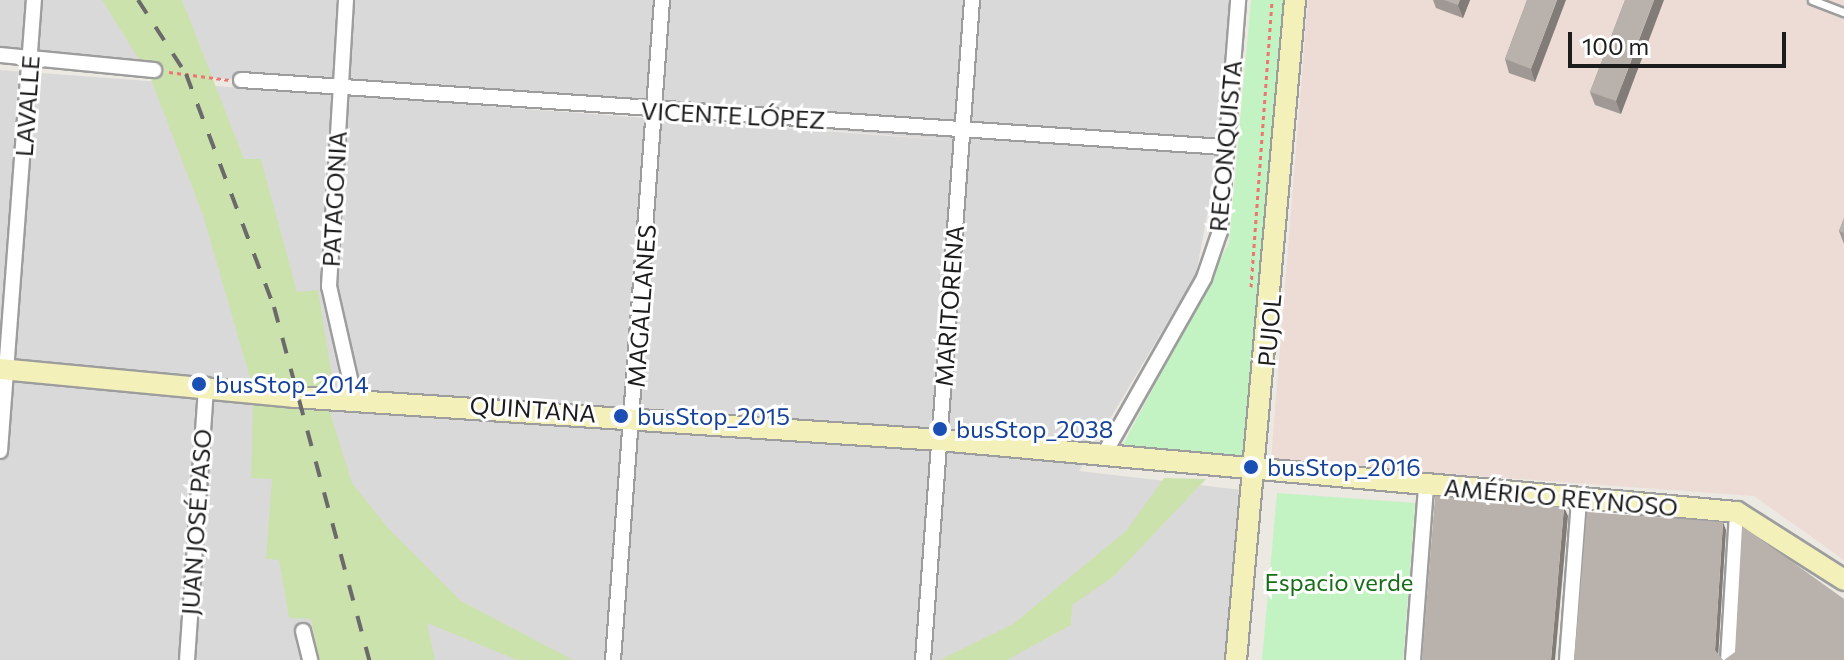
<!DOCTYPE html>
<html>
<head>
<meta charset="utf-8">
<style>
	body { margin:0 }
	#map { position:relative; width:1844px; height:660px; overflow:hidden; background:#ece8e2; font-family:Commissioner,sans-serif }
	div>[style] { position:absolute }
	.residential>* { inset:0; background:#dad9d9 }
	.military>* { inset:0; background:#eddbd6 }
	.grass>* { inset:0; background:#cce2ac }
	.park>* { inset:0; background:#c3f3c2 }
	.path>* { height:3px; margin-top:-1.5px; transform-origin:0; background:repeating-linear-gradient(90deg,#ec7674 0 4px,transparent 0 8px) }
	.roads { filter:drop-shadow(2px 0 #9d9d9d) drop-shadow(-2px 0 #9d9d9d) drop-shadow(0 2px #9d9d9d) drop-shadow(0 -2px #9d9d9d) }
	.lane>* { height:7px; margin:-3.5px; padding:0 3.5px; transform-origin:3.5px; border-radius:3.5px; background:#fff }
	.street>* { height:14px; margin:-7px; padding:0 7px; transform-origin:7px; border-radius:7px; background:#fff }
	.secondary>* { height:20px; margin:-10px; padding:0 10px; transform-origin:10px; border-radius:10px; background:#f3f0ba }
	.rail>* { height:4px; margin-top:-2px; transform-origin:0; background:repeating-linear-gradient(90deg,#6a6a6a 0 16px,transparent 0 32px) }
	.wall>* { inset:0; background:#9f9894 }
	.shaded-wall>* { inset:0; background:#827c78 }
	.building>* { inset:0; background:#b9b1ac }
	.dots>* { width:22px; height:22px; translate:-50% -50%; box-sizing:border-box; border:4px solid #fff; border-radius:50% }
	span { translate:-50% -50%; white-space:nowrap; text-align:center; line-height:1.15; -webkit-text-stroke:6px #fff; paint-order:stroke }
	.street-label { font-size:24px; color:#1c1c1c }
	.transit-label { font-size:24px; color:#164399 }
	.left { translate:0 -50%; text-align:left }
	.park-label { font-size:24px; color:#166e15 }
	.scale { position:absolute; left:1568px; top:32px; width:218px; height:36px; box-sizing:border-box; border:4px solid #1c1c1c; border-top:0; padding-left:10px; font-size:24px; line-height:28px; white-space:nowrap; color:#1c1c1c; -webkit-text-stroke:6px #fff; paint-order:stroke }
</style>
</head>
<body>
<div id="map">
	<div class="residential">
		<i style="clip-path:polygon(0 0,1231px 0,1217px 162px,1196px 274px,1079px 471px,1242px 490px,1228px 660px,0 660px,0 70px,971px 142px,0 60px)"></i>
	</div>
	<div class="military">
		<i style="clip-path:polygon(1308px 0,1844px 0,1844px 560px,1754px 496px,1271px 461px)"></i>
	</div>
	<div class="grass">
		<i style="clip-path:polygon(102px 0,182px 0,244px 159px,261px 159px,297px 292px,318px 290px,334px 388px,326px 393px,250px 378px,203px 215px,150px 77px)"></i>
		<i style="clip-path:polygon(253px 399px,328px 406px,352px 483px,388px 528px,461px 601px,573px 660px,517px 660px,427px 623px,435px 660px,319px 660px,311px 619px,289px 618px,279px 560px,266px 559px,272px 479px,251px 478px)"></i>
		<i style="clip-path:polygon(1164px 478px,1206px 479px,1114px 576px,1072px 605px,1071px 625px,1007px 660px,940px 660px,1013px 624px,1126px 531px)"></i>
	</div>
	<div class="park">
		<i style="clip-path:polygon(1251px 0,1287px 0,1254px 448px,1242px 461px,1120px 451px,1229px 243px)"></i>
		<i style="clip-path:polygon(1277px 493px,1415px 503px,1403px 660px,1262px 660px)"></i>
	</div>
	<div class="path">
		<i style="left:169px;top:72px;width:61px;rotate:7.6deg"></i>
		<i style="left:1251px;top:287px;width:288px;rotate:-85.8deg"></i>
	</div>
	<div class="roads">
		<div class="lane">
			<i style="left:1812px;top:0;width:34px;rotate:21deg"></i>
		</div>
		<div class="street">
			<i style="left:346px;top:0;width:287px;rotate:93.4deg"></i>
			<i style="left:329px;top:286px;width:113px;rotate:77.2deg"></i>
			<i style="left:0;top:55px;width:155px;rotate:5.6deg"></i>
			<i style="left:241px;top:80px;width:986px;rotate:3.9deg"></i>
			<i style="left:0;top:451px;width:452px;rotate:-85.7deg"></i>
			<i style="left:1103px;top:456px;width:205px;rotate:-60.4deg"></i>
			<i style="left:1204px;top:278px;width:50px;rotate:-71.2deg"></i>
			<i style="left:1220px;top:231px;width:232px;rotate:-85.5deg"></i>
			<i style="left:303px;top:631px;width:30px;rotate:76deg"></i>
			<i style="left:187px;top:660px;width:276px;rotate:-86deg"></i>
			<i style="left:613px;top:660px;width:662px;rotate:-85.75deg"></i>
			<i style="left:923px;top:660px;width:662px;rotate:-85.75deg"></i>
			<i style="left:1413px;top:660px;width:174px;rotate:-85.7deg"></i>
			<i style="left:1567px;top:660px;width:161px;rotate:-85.7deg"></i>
			<i style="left:1728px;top:660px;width:148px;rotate:-86.5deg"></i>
		</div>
		<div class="secondary">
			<i style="left:0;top:369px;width:295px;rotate:5.4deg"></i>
			<i style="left:294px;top:397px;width:646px;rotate:3.81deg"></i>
			<i style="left:939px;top:440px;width:801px;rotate:5.16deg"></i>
			<i style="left:1737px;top:512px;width:127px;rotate:32.4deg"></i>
			<i style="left:1236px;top:660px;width:663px;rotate:-84.89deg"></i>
		</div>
	</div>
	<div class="rail">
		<i style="left:138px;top:0;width:88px;rotate:57deg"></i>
		<i style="left:186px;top:74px;width:249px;rotate:69.3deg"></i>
		<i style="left:274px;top:307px;width:366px;rotate:74.9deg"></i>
	</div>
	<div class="wall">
		<i style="clip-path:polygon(1433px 0,1470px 0,1463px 18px,1436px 8px)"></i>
		<i style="clip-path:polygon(1527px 0,1535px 82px,1509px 73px,1505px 59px)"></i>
		<i style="clip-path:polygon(1625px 0,1621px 114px,1595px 105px,1590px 92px)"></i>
		<i style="clip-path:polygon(1844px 218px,1844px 244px,1839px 231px)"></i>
	</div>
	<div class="shaded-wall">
		<i style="clip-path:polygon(1460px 0,1470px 0,1463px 18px,1458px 5px)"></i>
		<i style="clip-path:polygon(1557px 0,1566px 0,1535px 82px,1531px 69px)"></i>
		<i style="clip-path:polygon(1654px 0,1664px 0,1621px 114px,1616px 101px)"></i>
		<i style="clip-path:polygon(1564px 507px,1568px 516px,1555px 660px,1551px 660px)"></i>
		<i style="clip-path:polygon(1723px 522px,1726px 530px,1718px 659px,1715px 650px)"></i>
	</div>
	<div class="building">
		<i style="clip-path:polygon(1444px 0,1460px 0,1458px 5px)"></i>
		<i style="clip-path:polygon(1527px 0,1557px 0,1531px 69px,1505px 59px)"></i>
		<i style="clip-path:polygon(1625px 0,1654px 0,1616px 101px,1590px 92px)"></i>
		<i style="clip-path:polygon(1844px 218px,1844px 233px,1839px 231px)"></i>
		<i style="clip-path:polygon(1435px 496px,1564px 507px,1551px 660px,1422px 660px)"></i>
		<i style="clip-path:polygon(1587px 512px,1723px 522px,1715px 650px,1723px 660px,1574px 660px)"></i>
		<i style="clip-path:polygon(1742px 526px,1844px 599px,1844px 660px,1724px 660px,1735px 652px)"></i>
	</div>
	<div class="dots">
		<i style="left:199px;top:384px;background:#1a4fb4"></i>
		<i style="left:621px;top:416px;background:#1a4fb4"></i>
		<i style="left:940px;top:429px;background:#1a4fb4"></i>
		<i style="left:1251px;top:467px;background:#1a4fb4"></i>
	</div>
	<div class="street-label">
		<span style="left:27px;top:106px;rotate:-86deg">LAVALLE</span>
		<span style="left:733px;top:115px;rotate:3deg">VICENTE LÓPEZ</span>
		<span style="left:1225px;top:146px;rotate:-85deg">RECONQUISTA</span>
		<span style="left:334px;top:199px;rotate:-87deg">PATAGONIA</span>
		<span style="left:641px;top:306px;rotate:-86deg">MAGALLANES</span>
		<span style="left:949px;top:306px;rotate:-86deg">MARITORENA</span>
		<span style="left:1269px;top:330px;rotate:-85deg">PUJOL</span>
		<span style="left:533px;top:409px;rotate:4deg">QUINTANA</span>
		<span style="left:1561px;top:497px;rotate:5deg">AMÉRICO REYNOSO</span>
		<span style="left:196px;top:522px;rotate:-86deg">JUAN JOSÉ PASO</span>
	</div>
	<div class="transit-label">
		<span class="left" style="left:215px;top:384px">busStop_2014</span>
		<span class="left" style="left:637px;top:416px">busStop_2015</span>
		<span class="left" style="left:956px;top:429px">busStop_2038</span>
		<span class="left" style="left:1267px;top:467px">busStop_2016</span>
	</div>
	<div class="park-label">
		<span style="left:1339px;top:582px">Espacio verde</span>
	</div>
	<div class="scale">100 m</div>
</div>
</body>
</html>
